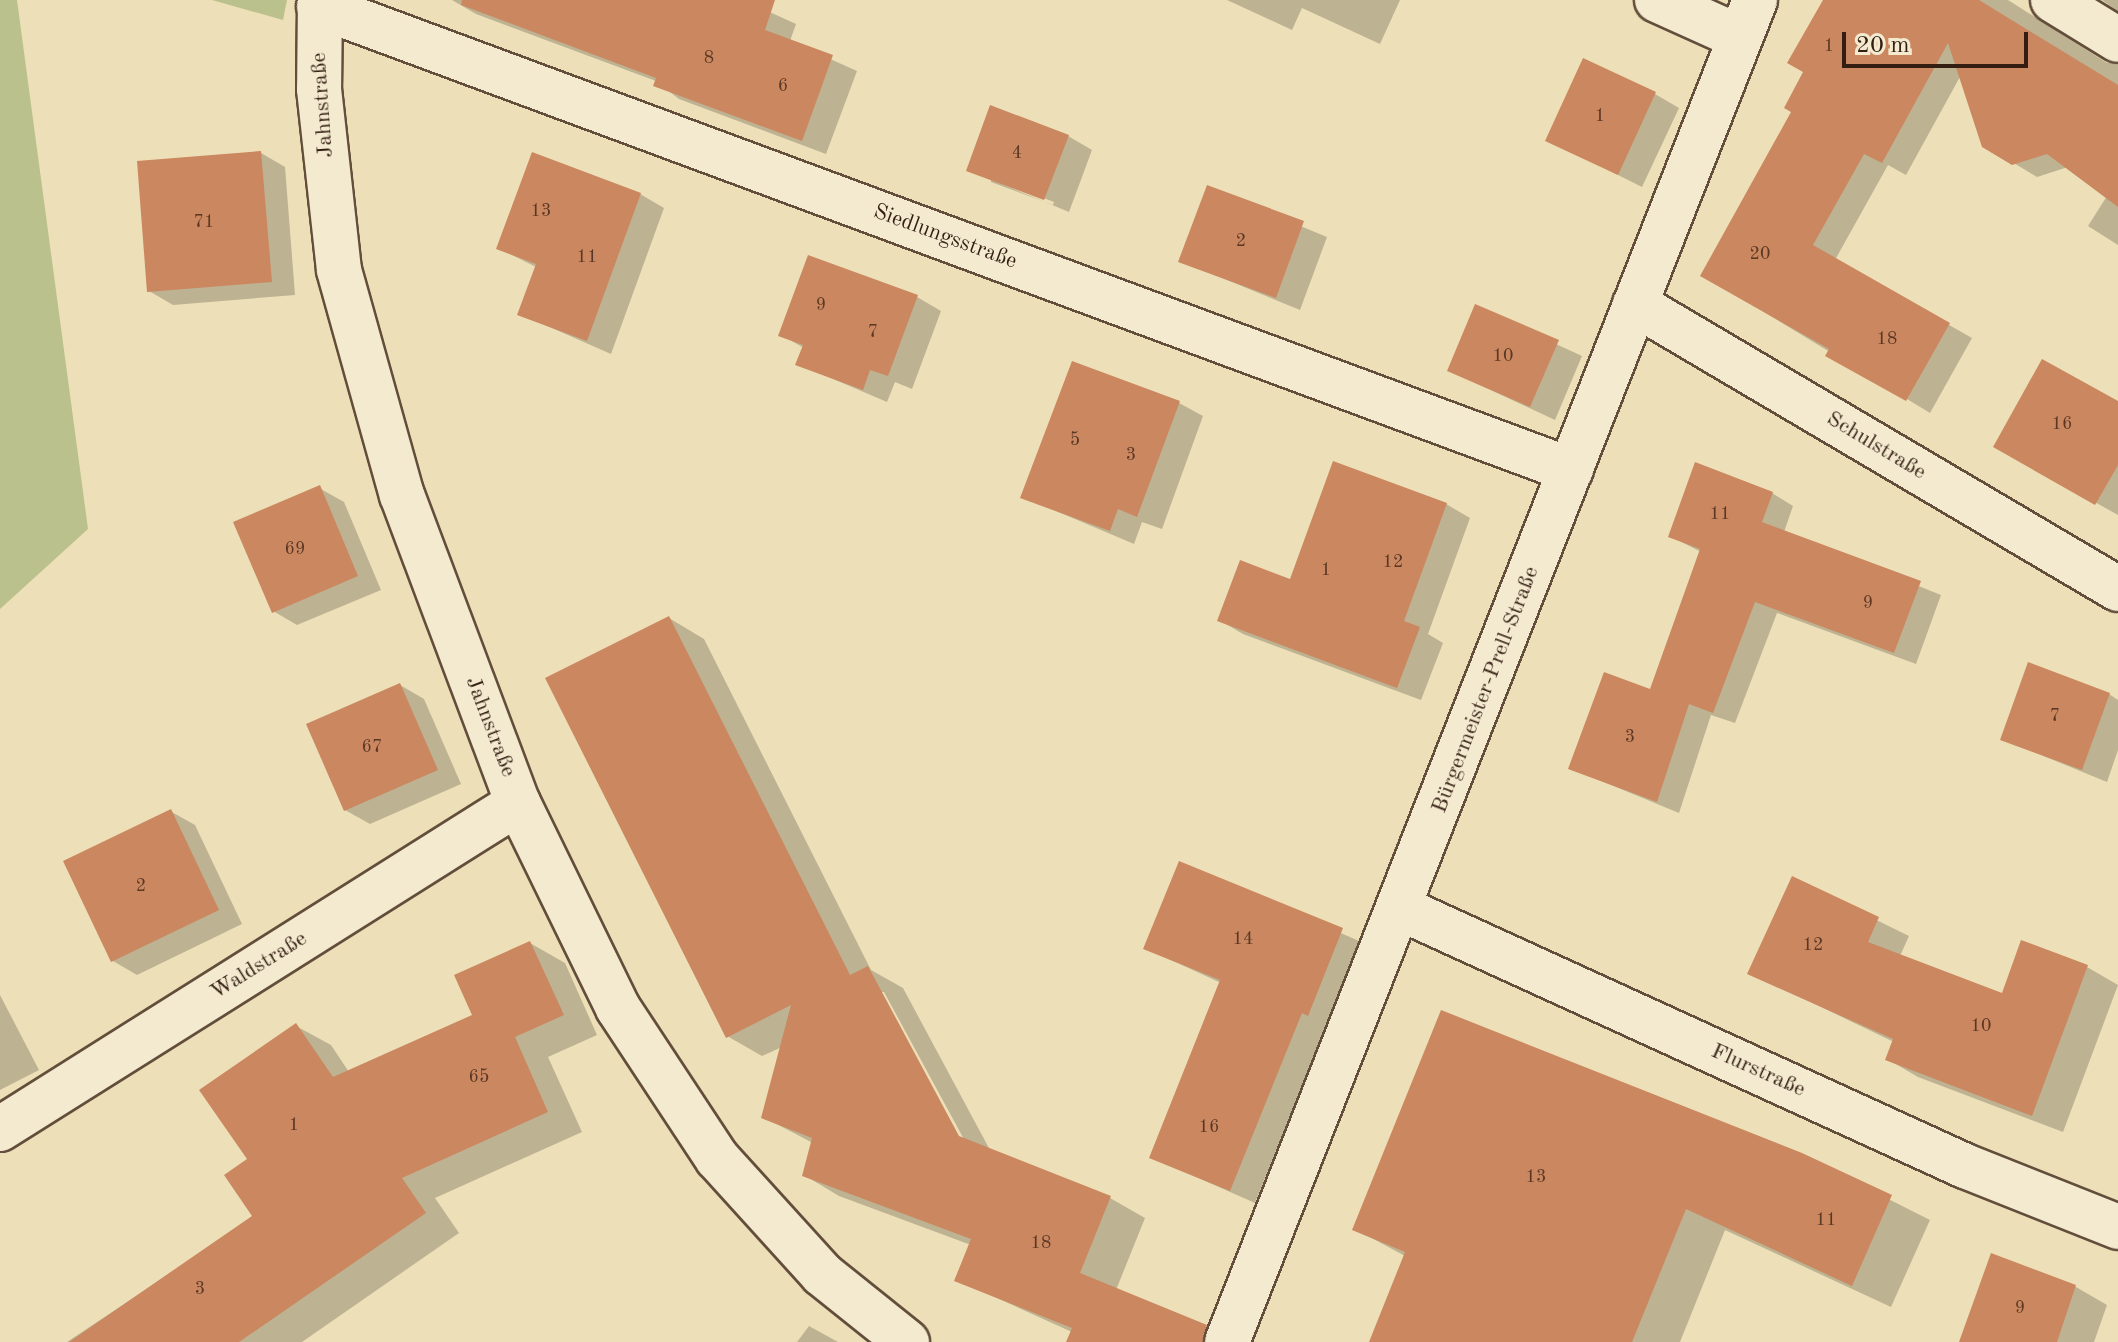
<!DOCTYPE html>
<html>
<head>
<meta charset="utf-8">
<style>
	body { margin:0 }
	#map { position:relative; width:2118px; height:1342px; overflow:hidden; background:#eddfb7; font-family:"Old Standard TT",serif }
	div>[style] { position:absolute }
	.green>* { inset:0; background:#bbc18c }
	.shadow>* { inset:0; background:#0003 }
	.building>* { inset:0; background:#cb875f }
	.roads { filter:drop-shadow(2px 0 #624e3b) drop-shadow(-2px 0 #624e3b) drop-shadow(0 2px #624e3b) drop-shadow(0 -2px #624e3b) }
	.street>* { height:44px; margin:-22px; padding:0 22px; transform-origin:22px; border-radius:22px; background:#f3ead0 }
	span { translate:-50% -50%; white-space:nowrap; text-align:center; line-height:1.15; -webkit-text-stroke:6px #f3ead0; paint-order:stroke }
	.number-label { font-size:18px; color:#5a3825 }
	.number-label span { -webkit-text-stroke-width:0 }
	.street-label { font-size:22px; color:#341e12 }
	.scale { position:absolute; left:1842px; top:32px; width:186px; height:36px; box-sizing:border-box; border:4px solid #341e12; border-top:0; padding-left:10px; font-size:24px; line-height:28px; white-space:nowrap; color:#341e12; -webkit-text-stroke:6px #f3ead0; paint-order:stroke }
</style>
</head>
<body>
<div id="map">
	<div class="green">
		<i style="clip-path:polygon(0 0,17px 0,88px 529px,0 609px)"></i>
		<i style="clip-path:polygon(212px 0,287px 0,283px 20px)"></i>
	</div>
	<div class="shadow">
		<i style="clip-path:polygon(452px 0,743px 0,796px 24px,790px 41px,857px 71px,826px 154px,679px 99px,656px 81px,476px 14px)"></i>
		<i style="clip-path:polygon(1227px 0,1400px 0,1380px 44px,1302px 8px,1292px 30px)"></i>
		<i style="clip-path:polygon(1825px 0,2008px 0,2107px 63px,2118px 63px,2118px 245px,2088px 226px,2107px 196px,2068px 167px,2037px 177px,1984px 145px,1961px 75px,1906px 175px,1888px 165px,1835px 260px,1972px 338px,1930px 413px,1703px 275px,1794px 111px)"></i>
		<i style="clip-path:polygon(2102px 0,2118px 0,2118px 11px)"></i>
		<i style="clip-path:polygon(1655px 94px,1679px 108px,1642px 187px,1548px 140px)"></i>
		<i style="clip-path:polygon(evenodd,1068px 136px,1092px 150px,1069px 212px,968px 170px,1068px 136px,991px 178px,1054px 202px,1053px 205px,991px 182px,991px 178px)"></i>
		<i style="clip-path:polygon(261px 153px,285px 167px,295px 295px,173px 305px,149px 291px)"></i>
		<i style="clip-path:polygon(1208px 188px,1327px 237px,1300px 310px,1181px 261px)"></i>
		<i style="clip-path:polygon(640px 194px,664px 208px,611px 354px,520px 314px,536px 267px,498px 248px)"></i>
		<i style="clip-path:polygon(917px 297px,941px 311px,912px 389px,895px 382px,887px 402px,798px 364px,804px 348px,781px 335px)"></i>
		<i style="clip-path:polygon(1476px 307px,1582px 356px,1555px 420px,1450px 371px)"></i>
		<i style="clip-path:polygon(1179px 403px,1203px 416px,1162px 529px,1142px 522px,1134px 544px,1023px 497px)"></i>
		<i style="clip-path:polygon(2118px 404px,2118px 515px,2019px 460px)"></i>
		<i style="clip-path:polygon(319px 488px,344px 502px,381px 590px,297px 625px,273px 611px)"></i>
		<i style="clip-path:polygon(1772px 493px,1793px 506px,1784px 532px,1941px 595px,1916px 664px,1777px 613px,1735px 723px,1711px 715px,1679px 813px,1570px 768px,1651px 692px,1701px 552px,1670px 536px)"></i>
		<i style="clip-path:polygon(1446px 504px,1470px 518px,1428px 634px,1443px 643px,1421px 700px,1243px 634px,1219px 620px)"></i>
		<i style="clip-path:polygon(evenodd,669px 618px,704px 639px,871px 970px,903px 988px,990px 1150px,1110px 1198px,1145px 1218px,1116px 1290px,1187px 1319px,1220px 1342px,1068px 1342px,1072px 1332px,957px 1280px,971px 1245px,839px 1196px,804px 1175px,813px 1143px,763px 1117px,782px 1047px,762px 1056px,727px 1036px,669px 618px,879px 992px,884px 992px,966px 1143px,962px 1145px,879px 992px)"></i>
		<i style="clip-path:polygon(400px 685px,424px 699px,461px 784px,370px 824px,345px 810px)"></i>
		<i style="clip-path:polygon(2109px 694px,2118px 700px,2118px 750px,2107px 782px,2002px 739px)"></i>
		<i style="clip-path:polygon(170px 811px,195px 825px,242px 924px,137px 975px,113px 961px)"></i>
		<i style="clip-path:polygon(1180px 863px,1366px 944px,1333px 1028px,1326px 1025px,1255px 1203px,1151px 1157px,1221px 983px,1145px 948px)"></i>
		<i style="clip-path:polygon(1793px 879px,1909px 936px,1900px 956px,2003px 995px,2087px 967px,2118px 985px,2063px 1132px,1918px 1077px,1887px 1059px,1894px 1042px,1750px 973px)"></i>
		<i style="clip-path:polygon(530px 943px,565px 963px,597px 1035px,548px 1057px,582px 1132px,435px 1198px,459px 1233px,302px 1342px,67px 1342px,255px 1217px,250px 1160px,296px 1026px,331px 1045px,349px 1072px,474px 1016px)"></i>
		<i style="clip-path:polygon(0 995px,39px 1070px,0 1090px)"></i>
		<i style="clip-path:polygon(1801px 1155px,1930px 1220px,1891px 1307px,1725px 1230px,1680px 1342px,1371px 1342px,1405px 1256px,1355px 1229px)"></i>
		<i style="clip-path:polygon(1992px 1256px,2076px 1287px,2107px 1305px,2094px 1342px,1961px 1342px)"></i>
		<i style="clip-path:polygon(809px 1326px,838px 1342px,797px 1342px)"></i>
	</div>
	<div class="building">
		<i style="clip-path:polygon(462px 0,775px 0,765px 30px,833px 55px,802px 141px,653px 86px,656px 78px,461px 5px)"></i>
		<i style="clip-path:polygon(1823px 0,1979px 0,2118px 85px,2118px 207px,2047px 154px,2012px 165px,1982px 147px,1948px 43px,1882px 163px,1864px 154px,1813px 245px,1950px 323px,1906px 401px,1825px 356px,1829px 349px,1700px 276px,1791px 112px,1784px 108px,1803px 72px,1787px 63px)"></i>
		<i style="clip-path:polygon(1583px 58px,1656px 92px,1618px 175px,1545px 141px)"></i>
		<i style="clip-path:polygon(990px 105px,1069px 135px,1044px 200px,966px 171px)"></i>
		<i style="clip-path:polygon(261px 151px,272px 282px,147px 292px,137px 161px)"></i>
		<i style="clip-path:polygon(532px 152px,641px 193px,587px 341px,517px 315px,536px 264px,496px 249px)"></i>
		<i style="clip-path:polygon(1207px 185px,1304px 221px,1276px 298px,1178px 262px)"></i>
		<i style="clip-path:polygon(808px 255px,918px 295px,888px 376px,870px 370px,863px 390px,795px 365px,803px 345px,778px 336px)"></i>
		<i style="clip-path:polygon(1475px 304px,1559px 340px,1530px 407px,1447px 371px)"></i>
		<i style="clip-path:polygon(2042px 359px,2118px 401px,2118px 465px,2095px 505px,1993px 447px)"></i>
		<i style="clip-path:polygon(1072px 361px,1180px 401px,1137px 517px,1118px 509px,1110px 531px,1020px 498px)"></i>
		<i style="clip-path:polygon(1333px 461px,1447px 503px,1404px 621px,1420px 627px,1397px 688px,1217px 621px,1240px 560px,1290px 579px)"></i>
		<i style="clip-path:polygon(1695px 462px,1773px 492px,1762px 522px,1921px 581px,1894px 653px,1755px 602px,1713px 713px,1689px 704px,1657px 802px,1568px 769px,1604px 672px,1650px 689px,1700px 549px,1668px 537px)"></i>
		<i style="clip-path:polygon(320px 485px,358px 576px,272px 613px,233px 522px)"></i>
		<i style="clip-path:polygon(669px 616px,850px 975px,868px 966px,959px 1136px,1111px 1196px,1080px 1273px,1207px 1325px,1203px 1342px,1066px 1342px,1072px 1328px,954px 1281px,971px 1239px,802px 1176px,812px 1138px,761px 1118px,791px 1005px,726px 1038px,545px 678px)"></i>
		<i style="clip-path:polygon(2028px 662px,2110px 693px,2082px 770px,2000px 740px)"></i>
		<i style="clip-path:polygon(400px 683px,438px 770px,344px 811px,306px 724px)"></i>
		<i style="clip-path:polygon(171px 809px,219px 910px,111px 962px,63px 861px)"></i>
		<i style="clip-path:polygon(1179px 861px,1343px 928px,1308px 1016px,1302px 1013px,1230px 1191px,1149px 1158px,1220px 980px,1143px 949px)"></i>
		<i style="clip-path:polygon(1792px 876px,1879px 917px,1868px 942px,2002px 993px,2021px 940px,2088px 965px,2032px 1116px,1885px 1060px,1893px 1039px,1747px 974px)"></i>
		<i style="clip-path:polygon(530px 941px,564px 1015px,515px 1037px,548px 1112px,402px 1178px,426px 1213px,239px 1342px,69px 1342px,252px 1216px,224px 1175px,247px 1159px,199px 1090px,296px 1023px,333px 1077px,472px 1015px,454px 975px)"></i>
		<i style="clip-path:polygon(1441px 1010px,1802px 1153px,1892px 1195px,1852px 1286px,1686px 1209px,1632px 1342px,1369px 1342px,1405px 1252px,1352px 1230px)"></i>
		<i style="clip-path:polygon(1991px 1253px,2076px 1285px,2057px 1342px,1959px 1342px)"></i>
	</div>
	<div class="roads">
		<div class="street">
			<i style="left:320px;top:0;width:89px;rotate:90.6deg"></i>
			<i style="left:319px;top:89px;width:182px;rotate:83.7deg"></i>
			<i style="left:339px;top:270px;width:234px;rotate:74.4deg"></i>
			<i style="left:402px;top:495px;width:329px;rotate:69.4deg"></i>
			<i style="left:518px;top:803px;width:228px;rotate:64deg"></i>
			<i style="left:618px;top:1008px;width:180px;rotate:56.6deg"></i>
			<i style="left:717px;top:1158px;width:156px;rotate:47.8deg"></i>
			<i style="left:822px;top:1274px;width:109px;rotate:38.7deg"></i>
			<i style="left:1657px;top:0;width:88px;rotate:24.2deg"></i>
			<i style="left:2053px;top:0;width:76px;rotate:31.6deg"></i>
			<i style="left:319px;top:6px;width:1335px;rotate:20.34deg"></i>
			<i style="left:1635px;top:304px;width:561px;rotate:30.54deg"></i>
			<i style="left:1402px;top:909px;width:619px;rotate:24.54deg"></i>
			<i style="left:1965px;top:1166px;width:165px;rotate:21.7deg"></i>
			<i style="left:0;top:1129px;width:612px;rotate:-32.18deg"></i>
			<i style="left:1227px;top:1342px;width:1442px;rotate:-68.52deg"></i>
		</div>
	</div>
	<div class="number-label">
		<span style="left:1829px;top:46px">1</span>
		<span style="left:709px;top:58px">8</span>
		<span style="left:783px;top:86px">6</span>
		<span style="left:1600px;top:116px">1</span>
		<span style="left:1017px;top:153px">4</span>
		<span style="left:541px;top:211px">13</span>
		<span style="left:204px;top:222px">71</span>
		<span style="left:1241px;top:241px">2</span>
		<span style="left:1760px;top:254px">20</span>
		<span style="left:587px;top:257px">11</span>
		<span style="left:821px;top:305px">9</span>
		<span style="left:873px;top:332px">7</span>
		<span style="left:1887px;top:339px">18</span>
		<span style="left:1503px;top:356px">10</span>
		<span style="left:2062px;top:424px">16</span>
		<span style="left:1075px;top:440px">5</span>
		<span style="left:1131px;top:455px">3</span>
		<span style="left:1720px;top:514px">11</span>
		<span style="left:295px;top:549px">69</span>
		<span style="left:1393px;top:562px">12</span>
		<span style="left:1326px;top:570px">1</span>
		<span style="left:1868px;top:603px">9</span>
		<span style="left:2055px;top:716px">7</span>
		<span style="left:1630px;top:737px">3</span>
		<span style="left:372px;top:747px">67</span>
		<span style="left:141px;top:886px">2</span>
		<span style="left:1243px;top:939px">14</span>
		<span style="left:1813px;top:945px">12</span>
		<span style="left:1981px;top:1026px">10</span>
		<span style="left:479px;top:1077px">65</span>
		<span style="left:294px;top:1125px">1</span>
		<span style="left:1209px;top:1127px">16</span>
		<span style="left:1536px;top:1177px">13</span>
		<span style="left:1826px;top:1220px">11</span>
		<span style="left:1041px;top:1243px">18</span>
		<span style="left:200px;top:1289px">3</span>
		<span style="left:2020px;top:1308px">9</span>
	</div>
	<div class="street-label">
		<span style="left:323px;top:105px;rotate:-94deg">Jahnstraße</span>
		<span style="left:945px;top:237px;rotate:20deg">Siedlungsstraße</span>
		<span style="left:1876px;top:446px;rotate:31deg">Schulstraße</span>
		<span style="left:1486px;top:690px;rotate:-69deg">Bürgermeister-Prell-Straße</span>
		<span style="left:490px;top:727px;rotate:69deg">Jahnstraße</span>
		<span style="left:259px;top:966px;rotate:-32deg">Waldstraße</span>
		<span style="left:1758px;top:1071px;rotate:24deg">Flurstraße</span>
	</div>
	<div class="scale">20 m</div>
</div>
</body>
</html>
